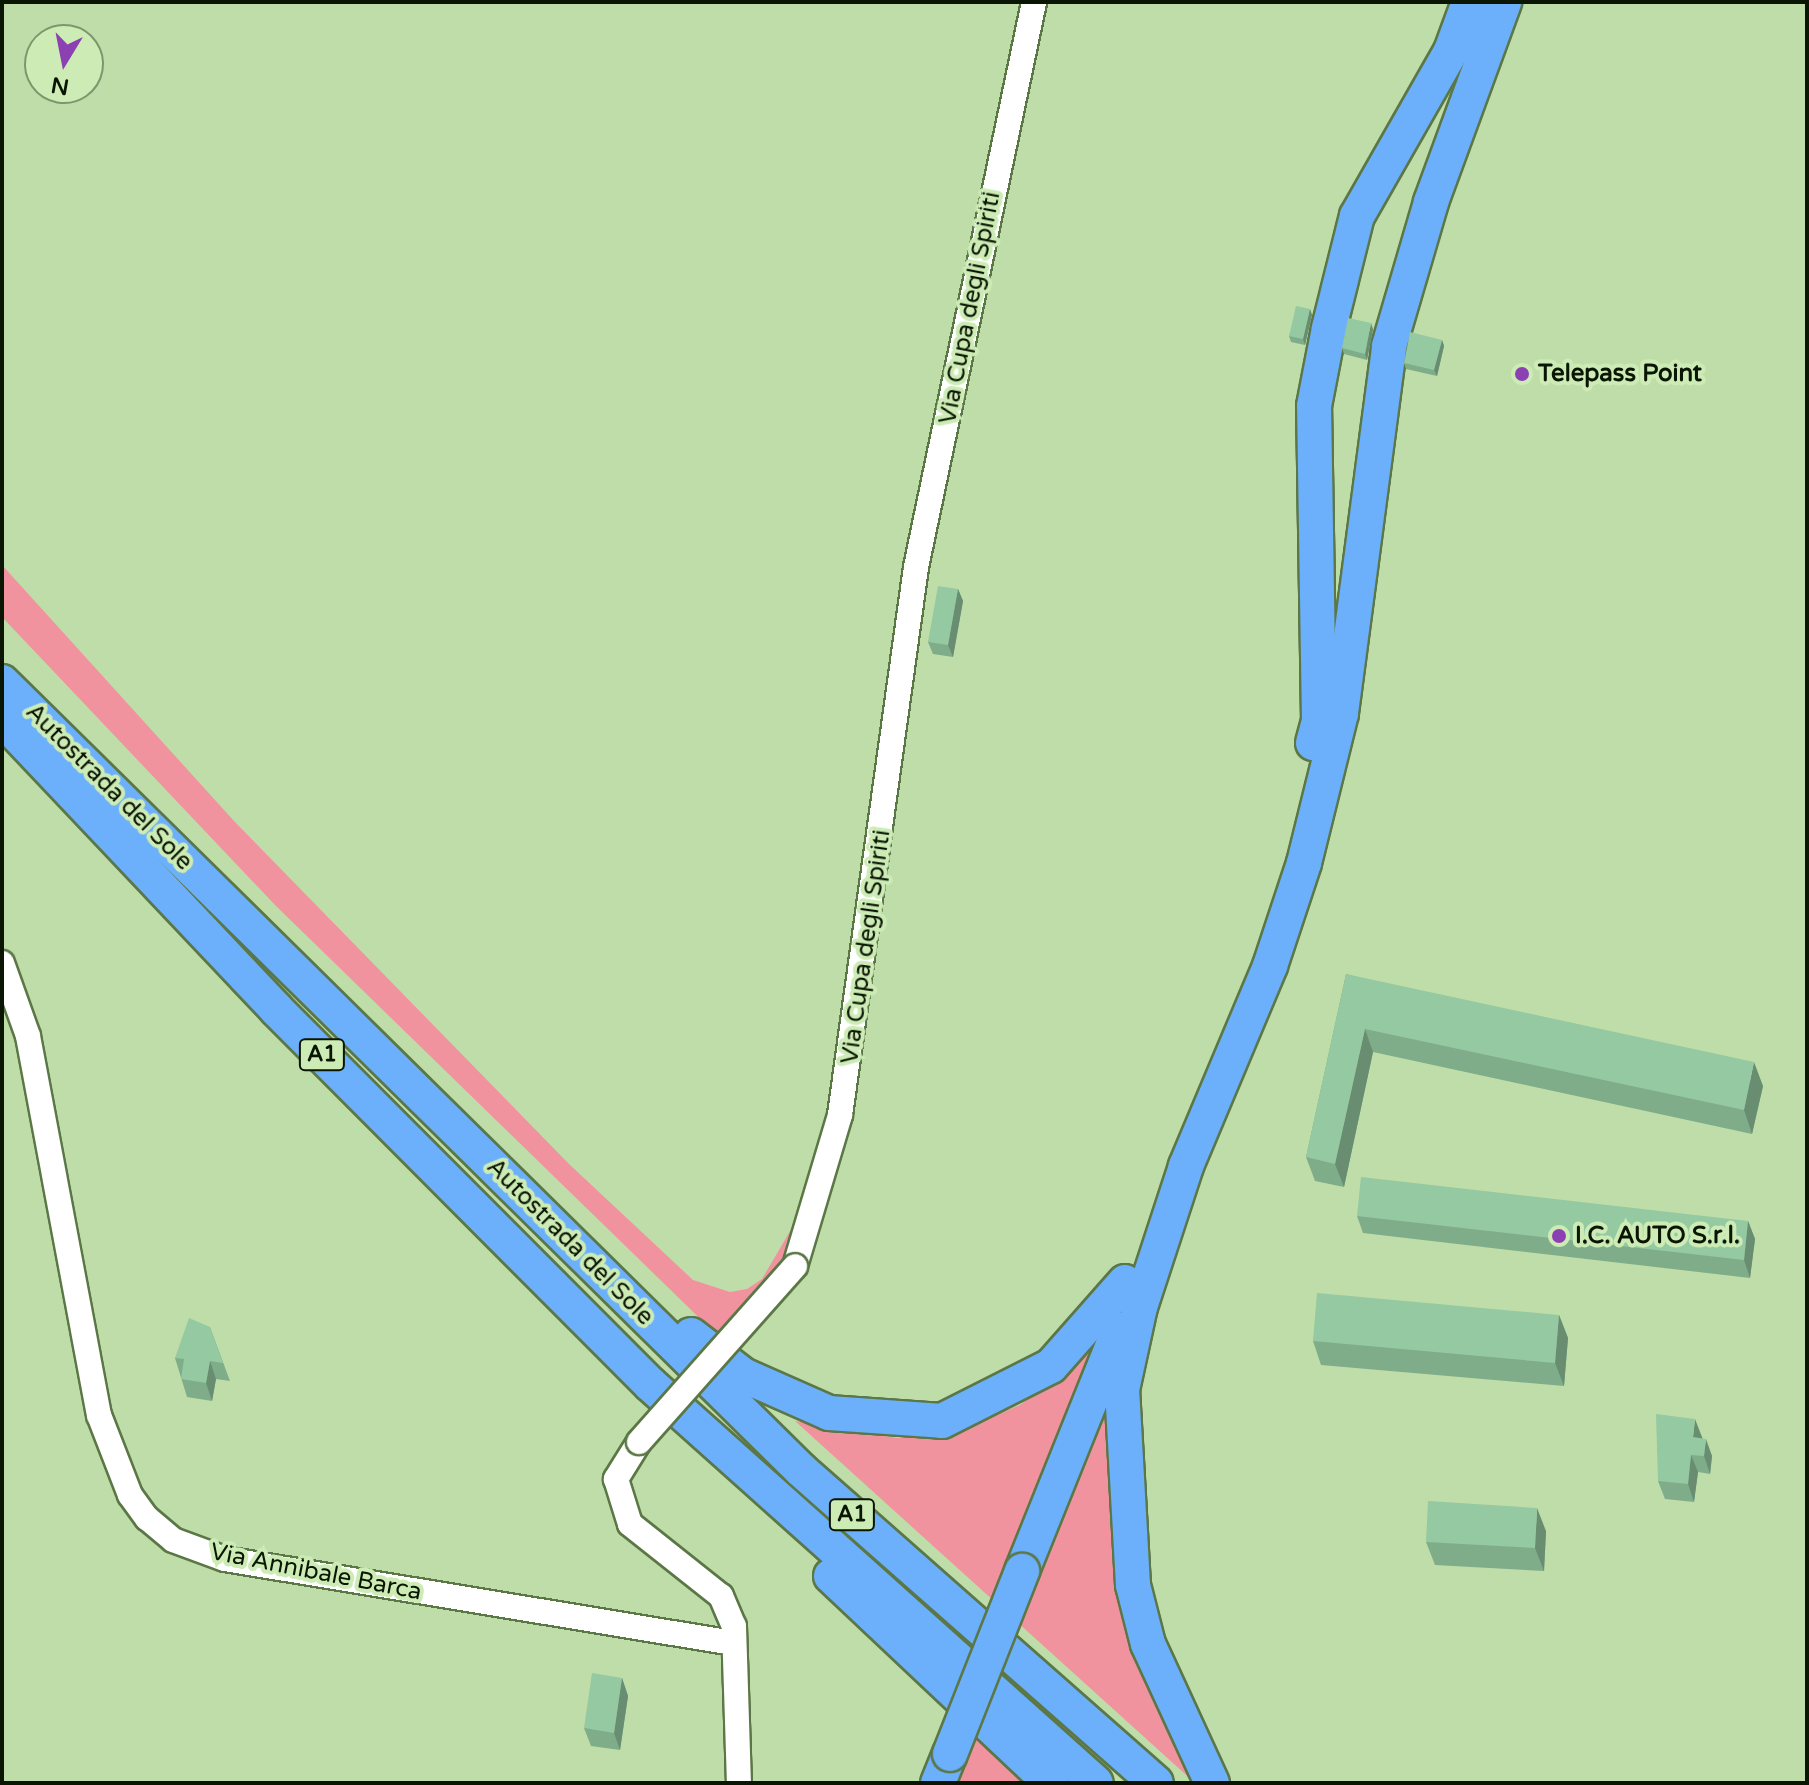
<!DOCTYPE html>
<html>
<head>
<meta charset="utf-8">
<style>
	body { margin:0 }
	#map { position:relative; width:1809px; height:1785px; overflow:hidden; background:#bfdda8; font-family:"Varela Round",sans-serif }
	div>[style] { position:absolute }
	.green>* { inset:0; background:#f1939f }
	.roads { filter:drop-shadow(2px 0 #5b7746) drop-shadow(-2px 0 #5b7746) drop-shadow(0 2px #5b7746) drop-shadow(0 -2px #5b7746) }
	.minor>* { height:24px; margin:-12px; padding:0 12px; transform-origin:12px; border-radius:12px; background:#fff }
	.highway>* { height:34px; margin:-17px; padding:0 17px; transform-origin:17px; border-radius:17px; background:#6cb0fb }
	.bridges { filter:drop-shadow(2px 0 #5b7746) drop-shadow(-2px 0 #5b7746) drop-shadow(0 2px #5b7746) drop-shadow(0 -2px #5b7746) }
	.minor-bridge>* { height:24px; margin:-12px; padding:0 12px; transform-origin:12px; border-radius:12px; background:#fff }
	.highway-bridge>* { height:34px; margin:-17px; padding:0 17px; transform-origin:17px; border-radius:17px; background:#6cb0fb }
	.wall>* { inset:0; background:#7fad8a }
	.shaded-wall>* { inset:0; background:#688d71 }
	.building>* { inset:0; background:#94c9a1 }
	.dots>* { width:22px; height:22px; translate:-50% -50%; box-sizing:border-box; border:4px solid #ccebb5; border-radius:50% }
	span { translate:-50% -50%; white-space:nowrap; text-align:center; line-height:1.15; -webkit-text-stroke:8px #ccebb5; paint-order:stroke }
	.shield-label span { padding:2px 6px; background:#ccebb5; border:2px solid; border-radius:6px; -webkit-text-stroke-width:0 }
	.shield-label { font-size:22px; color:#0b1503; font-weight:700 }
	.street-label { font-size:24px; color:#0b1503 }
	.poi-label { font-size:24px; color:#0b1503; font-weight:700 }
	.left { translate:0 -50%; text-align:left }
	.frame { position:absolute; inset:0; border:4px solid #0b1503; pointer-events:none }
	.north { position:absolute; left:24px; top:24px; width:80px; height:80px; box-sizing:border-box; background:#ccebb5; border:2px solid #7f956e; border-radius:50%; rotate:190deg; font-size:22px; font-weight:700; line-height:32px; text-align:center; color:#0b1503 }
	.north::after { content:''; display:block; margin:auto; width:28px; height:36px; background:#8c41b3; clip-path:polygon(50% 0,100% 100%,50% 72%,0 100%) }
</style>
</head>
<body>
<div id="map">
	<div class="green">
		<i style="clip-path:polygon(2px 565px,234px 821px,569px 1164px,693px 1280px,730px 1292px,747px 1289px,762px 1279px,796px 1221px,788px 1257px,721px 1339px,276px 906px,2px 617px)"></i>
		<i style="clip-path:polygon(1099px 1340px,1114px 1406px,1113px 1546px,1126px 1607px,1195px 1783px,795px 1421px,897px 1438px,969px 1427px,1020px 1405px)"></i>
		<i style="clip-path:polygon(974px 1732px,1030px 1783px,954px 1783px)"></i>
	</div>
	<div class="roads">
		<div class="minor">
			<i style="left:2px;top:963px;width:77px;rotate:70.4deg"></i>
			<i style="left:28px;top:1036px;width:386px;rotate:79.4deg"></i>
			<i style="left:99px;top:1415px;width:86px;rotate:68.8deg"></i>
			<i style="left:130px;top:1495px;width:29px;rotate:54deg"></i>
			<i style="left:147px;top:1518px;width:34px;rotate:40deg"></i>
			<i style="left:173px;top:1540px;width:55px;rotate:20.1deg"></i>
			<i style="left:225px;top:1559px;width:515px;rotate:9.39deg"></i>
			<i style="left:795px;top:1266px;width:158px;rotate:-73.4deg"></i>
			<i style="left:840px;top:1115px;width:553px;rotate:-82.1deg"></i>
			<i style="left:916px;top:567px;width:577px;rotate:-78.2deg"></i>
			<i style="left:639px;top:1442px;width:44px;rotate:121.9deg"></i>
			<i style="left:616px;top:1479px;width:47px;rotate:72.7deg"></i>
			<i style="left:630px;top:1524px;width:116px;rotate:38.4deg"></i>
			<i style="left:721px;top:1596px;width:33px;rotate:67deg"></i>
			<i style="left:734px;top:1626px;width:157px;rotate:88.2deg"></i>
		</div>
		<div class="highway">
			<i style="left:2px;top:682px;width:1122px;rotate:44.6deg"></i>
			<i style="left:801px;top:1470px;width:473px;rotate:41.4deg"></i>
			<i style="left:2px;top:719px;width:399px;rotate:46.6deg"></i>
			<i style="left:276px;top:1009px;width:530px;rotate:45.08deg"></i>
			<i style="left:650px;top:1384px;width:598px;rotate:41.82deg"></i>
			<i style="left:1313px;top:743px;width:23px;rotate:-75deg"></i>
			<i style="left:1319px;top:721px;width:315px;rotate:-90.9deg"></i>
			<i style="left:1314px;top:406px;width:79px;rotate:-79.1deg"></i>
			<i style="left:1329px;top:328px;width:115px;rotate:-76deg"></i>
			<i style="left:1357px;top:216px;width:190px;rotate:-60.3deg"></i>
			<i style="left:1451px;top:51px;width:52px;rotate:-69.8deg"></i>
			<i style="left:691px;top:1335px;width:66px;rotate:37.6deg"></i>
			<i style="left:743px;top:1375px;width:94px;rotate:23.8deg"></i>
			<i style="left:829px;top:1413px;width:113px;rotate:4deg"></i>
			<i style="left:942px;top:1421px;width:122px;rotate:-26.8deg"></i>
			<i style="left:1051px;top:1366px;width:112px;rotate:-48.6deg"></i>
			<i style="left:1022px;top:1571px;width:260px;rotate:-68.1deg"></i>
			<i style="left:831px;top:1576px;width:302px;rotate:43.3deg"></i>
			<i style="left:938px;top:1783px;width:31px;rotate:-68deg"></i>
			<i style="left:1212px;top:1783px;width:153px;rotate:-114.7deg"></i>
			<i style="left:1148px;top:1644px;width:61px;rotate:-104.3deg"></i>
			<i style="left:1133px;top:1585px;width:195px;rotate:-93.2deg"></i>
			<i style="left:1122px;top:1390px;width:85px;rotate:-77.8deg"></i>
			<i style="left:1140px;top:1307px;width:148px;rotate:-71.9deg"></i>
			<i style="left:1186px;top:1166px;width:217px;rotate:-67.2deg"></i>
			<i style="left:1270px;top:966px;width:108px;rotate:-71.7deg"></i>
			<i style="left:1304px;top:863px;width:154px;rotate:-76.1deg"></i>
			<i style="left:1341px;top:713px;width:370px;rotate:-82.5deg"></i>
			<i style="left:1389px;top:346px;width:150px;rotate:-73.7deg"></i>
			<i style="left:1431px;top:202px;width:213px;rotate:-69.9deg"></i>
		</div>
	</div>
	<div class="bridges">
		<div class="minor-bridge">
			<i style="left:639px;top:1442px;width:235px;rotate:-48.4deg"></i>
		</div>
		<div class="highway-bridge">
			<i style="left:950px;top:1754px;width:197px;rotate:-68.5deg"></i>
		</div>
	</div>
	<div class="wall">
		<i style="clip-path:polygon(1310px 309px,1312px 315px,1305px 345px,1291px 342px,1289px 336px)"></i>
		<i style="clip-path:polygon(1373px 329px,1367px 360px,1344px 354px,1342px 348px)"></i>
		<i style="clip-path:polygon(1442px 340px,1444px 346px,1437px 376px,1406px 369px,1404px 363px)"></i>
		<i style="clip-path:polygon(958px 589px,963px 601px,953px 657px,933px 654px,928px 642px)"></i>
		<i style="clip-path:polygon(1346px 974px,1763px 1086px,1752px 1134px,1373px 1052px,1344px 1187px,1315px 1181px,1306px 1157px)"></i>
		<i style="clip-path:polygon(1357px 1216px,1748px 1221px,1755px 1239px,1750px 1278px,1363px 1233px)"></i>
		<i style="clip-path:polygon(1559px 1315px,1568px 1338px,1564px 1386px,1321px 1365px,1313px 1341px)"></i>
		<i style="clip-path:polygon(210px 1327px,230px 1381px,216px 1379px,212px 1401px,187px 1397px,175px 1358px)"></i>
		<i style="clip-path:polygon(1702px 1437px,1712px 1456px,1710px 1474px,1698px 1472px,1694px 1502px,1665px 1499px,1658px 1481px)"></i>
		<i style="clip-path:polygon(1546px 1531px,1544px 1571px,1435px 1565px,1426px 1542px)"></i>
		<i style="clip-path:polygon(622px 1678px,628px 1696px,620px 1750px,591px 1746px,584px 1728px)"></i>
	</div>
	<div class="shaded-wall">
		<i style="clip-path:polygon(1310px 309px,1312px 315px,1305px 345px,1303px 339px)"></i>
		<i style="clip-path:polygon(1371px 323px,1373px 329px,1367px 360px,1365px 354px)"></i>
		<i style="clip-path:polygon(1442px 340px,1444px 346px,1437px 376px,1434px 370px)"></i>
		<i style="clip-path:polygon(958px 589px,963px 601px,953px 657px,948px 645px)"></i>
		<i style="clip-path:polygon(1365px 1029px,1373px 1052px,1344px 1187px,1335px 1164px)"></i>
		<i style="clip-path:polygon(1754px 1062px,1763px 1086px,1752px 1134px,1744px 1110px)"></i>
		<i style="clip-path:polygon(1748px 1221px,1755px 1239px,1750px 1278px,1744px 1260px)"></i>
		<i style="clip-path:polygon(1559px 1315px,1568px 1338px,1564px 1386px,1555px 1363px)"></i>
		<i style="clip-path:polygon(210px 1361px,216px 1379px,212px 1401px,206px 1383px)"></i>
		<i style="clip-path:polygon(1695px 1419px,1702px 1437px,1700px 1455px,1693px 1437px)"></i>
		<i style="clip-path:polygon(1706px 1439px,1712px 1456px,1710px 1474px,1704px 1456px)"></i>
		<i style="clip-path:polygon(1691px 1455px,1698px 1472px,1694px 1502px,1688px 1484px)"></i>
		<i style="clip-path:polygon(1537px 1508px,1546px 1531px,1544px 1571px,1535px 1548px)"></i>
		<i style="clip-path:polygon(622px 1678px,628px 1696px,620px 1750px,614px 1733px)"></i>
	</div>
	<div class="building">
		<i style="clip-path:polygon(1296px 306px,1310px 309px,1303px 339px,1289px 336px)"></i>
		<i style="clip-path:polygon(1348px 318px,1371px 323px,1365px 354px,1342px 348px)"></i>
		<i style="clip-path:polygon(1410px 332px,1442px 340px,1434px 370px,1404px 363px)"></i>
		<i style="clip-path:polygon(938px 586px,958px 589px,948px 645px,928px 642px)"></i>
		<i style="clip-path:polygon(1346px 974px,1754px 1062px,1744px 1110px,1365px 1029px,1335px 1164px,1306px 1157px)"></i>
		<i style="clip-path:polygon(1361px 1177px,1748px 1221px,1744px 1260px,1357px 1216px)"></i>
		<i style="clip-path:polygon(1317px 1293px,1559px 1315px,1555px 1363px,1313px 1341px)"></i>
		<i style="clip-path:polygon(189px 1318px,210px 1327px,223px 1363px,210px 1361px,206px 1383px,181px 1379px,184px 1359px,175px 1358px)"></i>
		<i style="clip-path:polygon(1656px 1414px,1695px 1419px,1693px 1437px,1706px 1439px,1704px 1456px,1691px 1455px,1688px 1484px,1658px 1481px)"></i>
		<i style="clip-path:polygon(1428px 1501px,1537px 1508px,1535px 1548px,1426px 1542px)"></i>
		<i style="clip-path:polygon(592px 1673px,622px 1678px,614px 1733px,584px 1728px)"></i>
	</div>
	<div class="dots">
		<i style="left:1522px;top:374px;background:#8c41b3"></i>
		<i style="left:1559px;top:1236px;background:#8c41b3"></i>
	</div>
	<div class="shield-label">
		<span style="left:322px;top:1055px">A1</span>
		<span style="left:852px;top:1515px">A1</span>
	</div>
	<div class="street-label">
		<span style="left:970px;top:308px;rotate:-79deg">Via Cupa degli Spiriti</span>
		<span style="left:109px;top:787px;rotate:45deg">Autostrada del Sole</span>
		<span style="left:866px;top:947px;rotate:-82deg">Via Cupa degli Spiriti</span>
		<span style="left:570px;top:1242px;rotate:45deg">Autostrada del Sole</span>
		<span style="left:316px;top:1572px;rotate:11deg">Via Annibale Barca</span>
	</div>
	<div class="poi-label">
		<span class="left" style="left:1538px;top:374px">Telepass Point</span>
		<span class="left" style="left:1575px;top:1236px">I.C. AUTO S.r.l.</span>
	</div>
	<div class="frame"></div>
	<div class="north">N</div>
</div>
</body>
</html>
